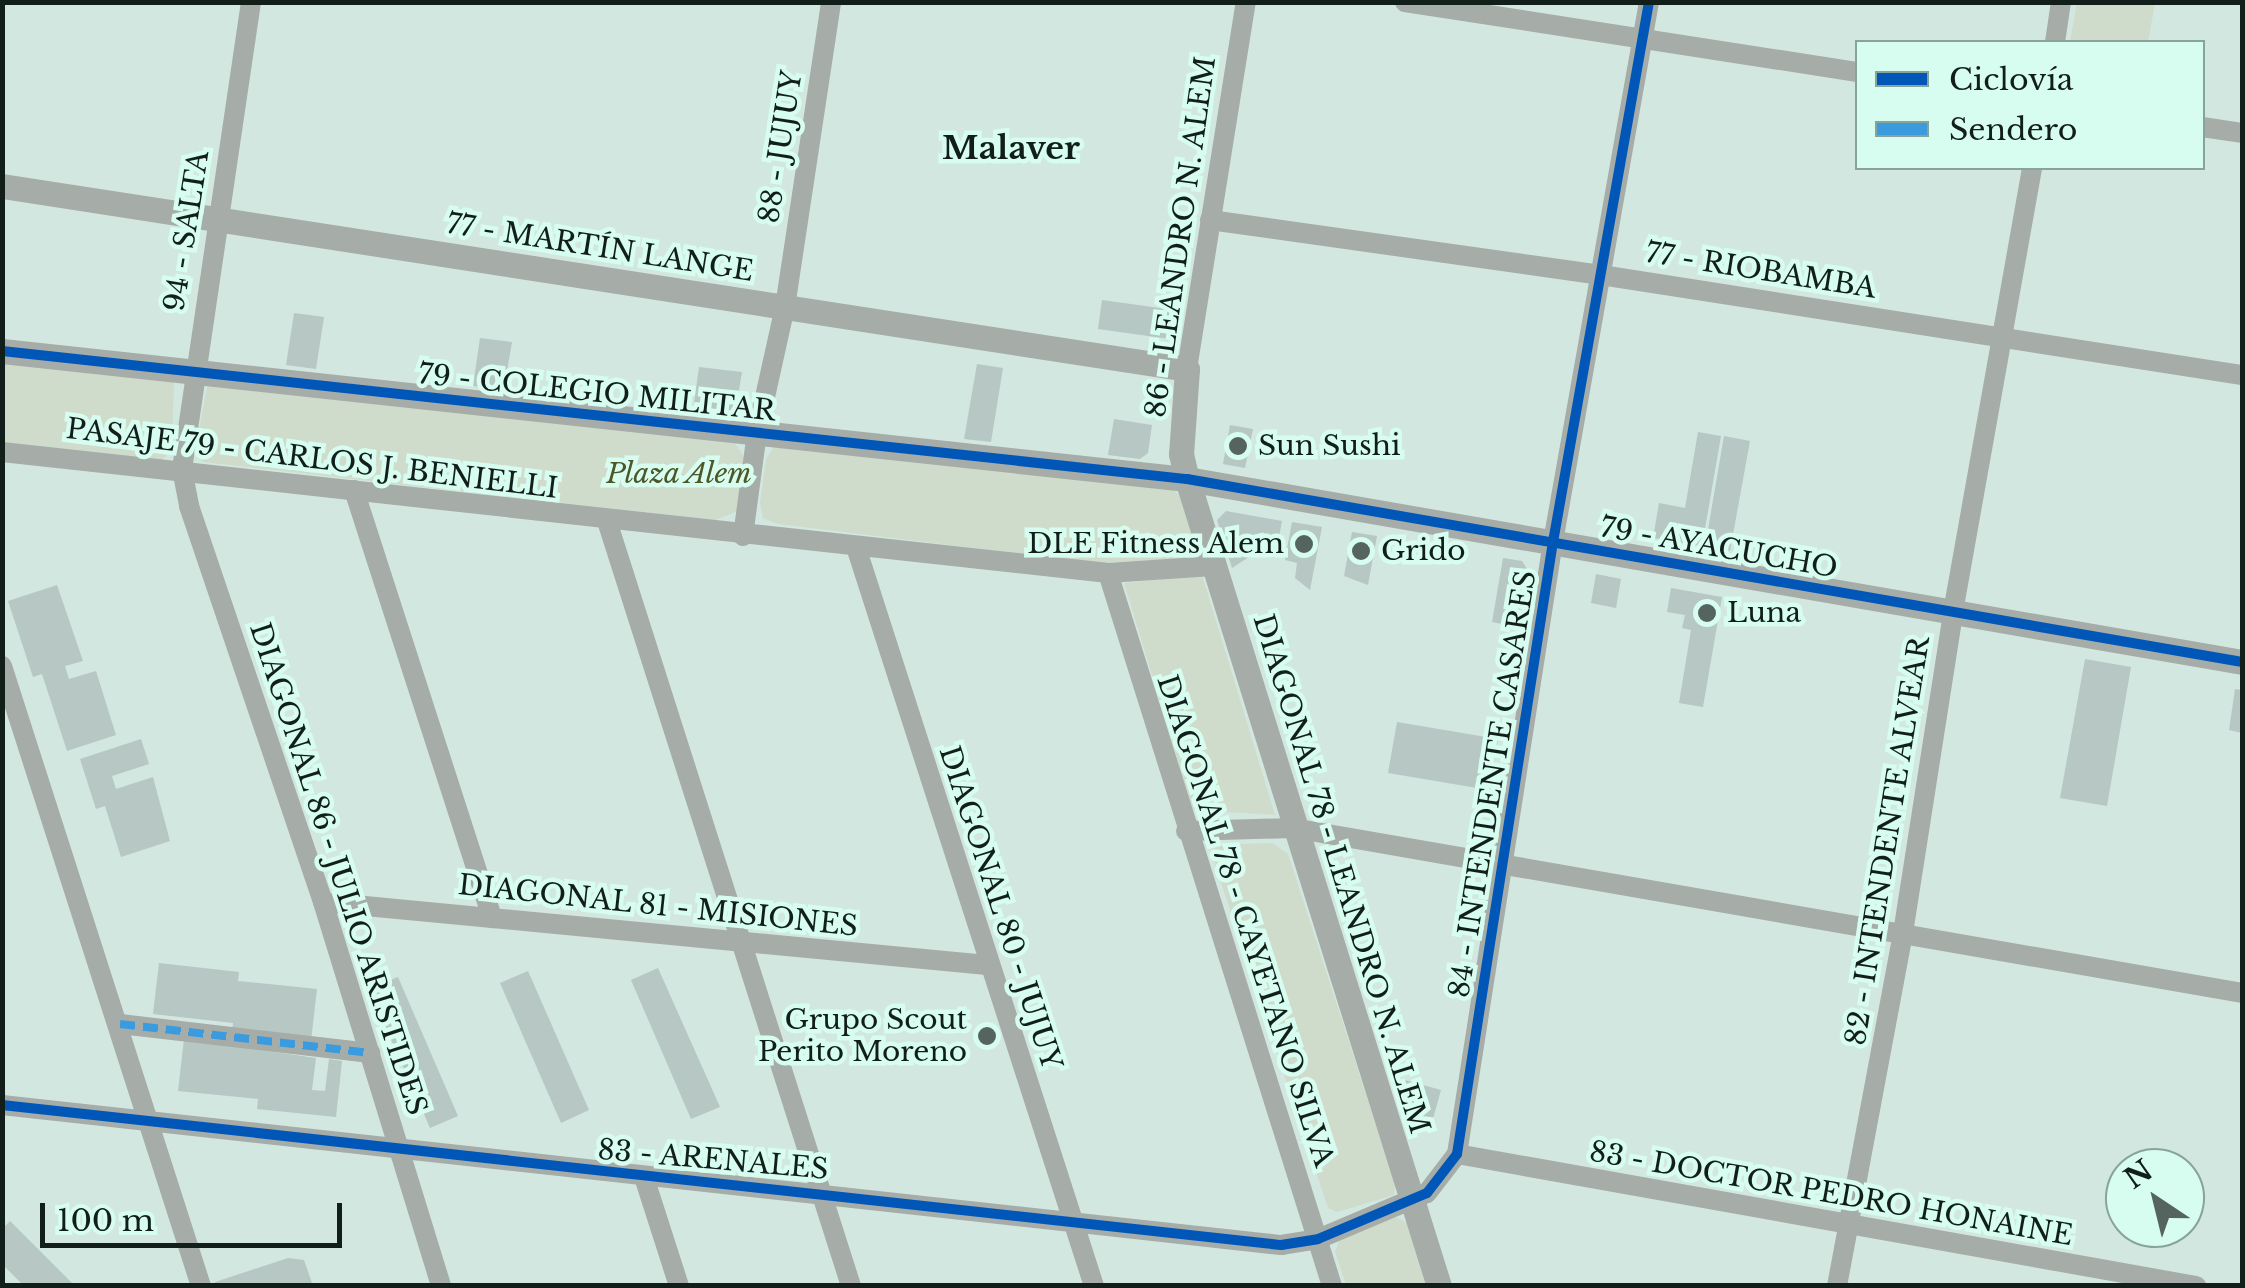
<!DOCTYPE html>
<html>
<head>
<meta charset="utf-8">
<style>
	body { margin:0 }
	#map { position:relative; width:2245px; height:1288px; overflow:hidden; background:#d2e7df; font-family:"Libre Baskerville",serif }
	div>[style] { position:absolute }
	.green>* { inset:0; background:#cfdbcb }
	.building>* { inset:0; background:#b6c7c4 }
	.minor>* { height:20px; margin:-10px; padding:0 10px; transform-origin:10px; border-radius:10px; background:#a6aca8 }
	.tertiary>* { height:25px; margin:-12.5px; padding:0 12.5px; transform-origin:12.5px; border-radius:12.5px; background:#a6aca8 }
	.quiet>* { height:8px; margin-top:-4px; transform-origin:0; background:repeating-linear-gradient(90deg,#3a9bdf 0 15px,transparent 0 23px) }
	.cycleway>* { height:10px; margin:-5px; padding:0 5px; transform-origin:5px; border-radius:5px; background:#0057b8 }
	.dots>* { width:28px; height:28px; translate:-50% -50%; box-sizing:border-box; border:5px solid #d7fcf0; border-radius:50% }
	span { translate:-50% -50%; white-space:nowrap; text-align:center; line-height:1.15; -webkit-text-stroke:9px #d7fcf0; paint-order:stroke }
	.street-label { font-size:28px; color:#111e1a }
	.poi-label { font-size:28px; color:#111e1a }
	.left { translate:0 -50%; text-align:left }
	.right { translate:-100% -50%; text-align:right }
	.park-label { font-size:28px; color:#4d5627; font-style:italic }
	.quarter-label { font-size:32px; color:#111e1a; font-weight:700 }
	.frame { position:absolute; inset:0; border:5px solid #111e1a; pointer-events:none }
	.legend { position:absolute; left:1855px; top:40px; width:350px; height:130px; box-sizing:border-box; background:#d7fcf0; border:2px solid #88a39a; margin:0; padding:12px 18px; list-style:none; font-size:30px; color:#111e1a }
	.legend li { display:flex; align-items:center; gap:20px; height:50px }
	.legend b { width:50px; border:2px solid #88a39a }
	.north { position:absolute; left:2105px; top:1148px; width:100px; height:100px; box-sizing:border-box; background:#d7fcf0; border:2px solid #88a39a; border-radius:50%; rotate:325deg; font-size:28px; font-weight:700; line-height:40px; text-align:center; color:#111e1a }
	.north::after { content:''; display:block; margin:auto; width:35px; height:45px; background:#55645f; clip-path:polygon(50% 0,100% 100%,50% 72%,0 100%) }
	.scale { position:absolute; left:40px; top:1203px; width:302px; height:45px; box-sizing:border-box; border:5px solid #111e1a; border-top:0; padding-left:12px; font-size:30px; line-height:35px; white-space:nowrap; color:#111e1a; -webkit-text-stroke:8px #d7fcf0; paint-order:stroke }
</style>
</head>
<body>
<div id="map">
	<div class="green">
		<i style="clip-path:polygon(2077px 2px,2155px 3px,2148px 42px,2070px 42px)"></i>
		<i style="clip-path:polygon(2px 360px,174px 380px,172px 451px,161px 460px,3px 445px)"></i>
		<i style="clip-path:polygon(208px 382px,732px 439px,745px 458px,738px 511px,715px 520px,203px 462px,195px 451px)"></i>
		<i style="clip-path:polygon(774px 447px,1170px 488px,1181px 496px,1198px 553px,1191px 558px,1097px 563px,778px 524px,763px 518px,760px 503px,766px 459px)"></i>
		<i style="clip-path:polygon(1202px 575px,1275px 815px,1193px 810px,1124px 583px)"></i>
		<i style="clip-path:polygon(1272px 843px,1288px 854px,1395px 1184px,1394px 1195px,1337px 1212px,1328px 1208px,1213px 858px,1214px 845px)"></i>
		<i style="clip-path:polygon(1396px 1217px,1409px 1224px,1428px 1285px,1346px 1285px,1335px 1252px,1341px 1237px)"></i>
	</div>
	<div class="building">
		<i style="clip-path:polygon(1102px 300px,1174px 310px,1170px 339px,1098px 329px)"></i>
		<i style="clip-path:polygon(294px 313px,324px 317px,316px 369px,286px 365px)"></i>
		<i style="clip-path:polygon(480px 338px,512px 342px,504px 389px,473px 386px)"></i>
		<i style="clip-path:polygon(977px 364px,1003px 368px,991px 442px,964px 439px)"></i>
		<i style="clip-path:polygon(699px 367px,742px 372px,735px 414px,693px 410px)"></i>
		<i style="clip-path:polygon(1114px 419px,1152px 425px,1148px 453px,1140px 459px,1108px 455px)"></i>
		<i style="clip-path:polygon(1230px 425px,1253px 429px,1245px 468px,1223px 464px)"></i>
		<i style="clip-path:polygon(1698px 432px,1721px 436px,1702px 546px,1653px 538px,1659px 503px,1685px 508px)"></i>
		<i style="clip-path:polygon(1724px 436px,1750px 441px,1730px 551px,1705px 547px)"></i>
		<i style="clip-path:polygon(1226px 511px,1282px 521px,1275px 558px,1252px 555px,1232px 568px,1217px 520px)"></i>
		<i style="clip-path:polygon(1292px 522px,1322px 527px,1310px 590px,1295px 578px,1297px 563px,1285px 560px)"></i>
		<i style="clip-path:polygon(1352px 532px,1377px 536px,1368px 585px,1344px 576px)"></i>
		<i style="clip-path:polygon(1503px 558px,1522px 561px,1527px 569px,1517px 627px,1492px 622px)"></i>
		<i style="clip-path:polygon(1596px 574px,1621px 579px,1616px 608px,1591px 603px)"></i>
		<i style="clip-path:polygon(57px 585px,83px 661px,65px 666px,69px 679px,96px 671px,116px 735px,67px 751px,42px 674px,33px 677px,8px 601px)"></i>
		<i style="clip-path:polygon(1671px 588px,1722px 597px,1703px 707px,1679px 703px,1691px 630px,1682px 628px,1685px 615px,1667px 612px)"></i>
		<i style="clip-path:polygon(2085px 659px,2131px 667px,2107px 806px,2060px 798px)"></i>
		<i style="clip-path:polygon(2235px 689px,2242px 690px,2242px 733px,2229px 730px)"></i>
		<i style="clip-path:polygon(1397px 722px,1498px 739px,1489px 790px,1388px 773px)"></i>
		<i style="clip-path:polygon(141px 739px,149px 764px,112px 776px,116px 789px,153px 777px,170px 841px,121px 857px,105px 806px,96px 809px,80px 759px)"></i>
		<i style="clip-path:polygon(159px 963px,239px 972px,238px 981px,317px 989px,311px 1041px,232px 1033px,233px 1023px,153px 1014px)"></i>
		<i style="clip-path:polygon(658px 968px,720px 1107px,691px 1119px,631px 980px)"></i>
		<i style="clip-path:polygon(528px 971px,589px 1110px,561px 1123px,500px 983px)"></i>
		<i style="clip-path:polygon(398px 977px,458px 1116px,430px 1128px,369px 989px)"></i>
		<i style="clip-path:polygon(184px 1039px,316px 1058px,312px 1090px,325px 1091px,329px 1059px,342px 1061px,336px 1117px,257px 1109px,258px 1099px,178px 1091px)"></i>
		<i style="clip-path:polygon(1405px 1080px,1441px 1090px,1431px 1126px,1414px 1122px,1418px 1108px,1408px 1105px,1411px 1095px,1402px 1093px)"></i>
		<i style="clip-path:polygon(10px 1221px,75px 1286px,24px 1286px,2px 1264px,2px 1229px)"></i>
		<i style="clip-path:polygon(288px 1258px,304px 1260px,313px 1286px,216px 1286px,215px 1282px)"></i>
	</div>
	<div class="minor">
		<i style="left:251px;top:2px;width:472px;rotate:98.4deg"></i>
		<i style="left:182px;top:469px;width:38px;rotate:79deg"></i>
		<i style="left:189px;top:506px;width:418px;rotate:71.3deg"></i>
		<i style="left:323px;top:902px;width:402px;rotate:72.9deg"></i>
		<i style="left:1405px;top:2px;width:458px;rotate:8.8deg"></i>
		<i style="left:2055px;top:42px;width:40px;rotate:-81.5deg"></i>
		<i style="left:2202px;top:127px;width:40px;rotate:8.5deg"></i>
		<i style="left:1210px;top:220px;width:395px;rotate:8deg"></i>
		<i style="left:1601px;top:275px;width:649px;rotate:8.87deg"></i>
		<i style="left:1187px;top:369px;width:372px;rotate:-80.9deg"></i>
		<i style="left:2px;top:452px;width:1113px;rotate:6.24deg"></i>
		<i style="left:1108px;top:573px;width:105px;rotate:-3.8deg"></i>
		<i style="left:354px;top:490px;width:450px;rotate:72.1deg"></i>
		<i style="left:607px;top:521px;width:803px;rotate:72.31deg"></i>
		<i style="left:743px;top:536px;width:104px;rotate:-82.3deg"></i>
		<i style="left:757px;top:433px;width:129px;rotate:-77.5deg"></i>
		<i style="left:785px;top:307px;width:308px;rotate:-81.4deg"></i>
		<i style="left:856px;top:547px;width:776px;rotate:72.15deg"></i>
		<i style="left:1108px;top:573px;width:747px;rotate:72.56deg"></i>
		<i style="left:2px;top:666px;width:651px;rotate:72.21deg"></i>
		<i style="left:1186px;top:831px;width:107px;rotate:-1.6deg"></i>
		<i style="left:1293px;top:828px;width:963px;rotate:9.86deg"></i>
		<i style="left:323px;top:902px;width:667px;rotate:5.42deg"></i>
		<i style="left:120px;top:1024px;width:252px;rotate:6.6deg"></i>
		<i style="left:2px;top:1105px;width:1287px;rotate:6.25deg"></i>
		<i style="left:1281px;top:1245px;width:37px;rotate:-9deg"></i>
		<i style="left:1318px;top:1239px;width:118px;rotate:-22.9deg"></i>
		<i style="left:1427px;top:1193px;width:49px;rotate:-52.4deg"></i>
		<i style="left:1457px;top:1154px;width:619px;rotate:-81.09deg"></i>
		<i style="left:1553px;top:542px;width:548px;rotate:-79.92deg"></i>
		<i style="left:1457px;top:1154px;width:751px;rotate:10.13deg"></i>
		<i style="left:644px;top:1177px;width:114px;rotate:72.2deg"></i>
		<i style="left:1837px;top:1286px;width:359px;rotate:-79.4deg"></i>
		<i style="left:1903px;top:933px;width:325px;rotate:-81.1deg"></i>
		<i style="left:1953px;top:612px;width:451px;rotate:-79.9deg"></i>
	</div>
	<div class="tertiary">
		<i style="left:2px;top:186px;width:1199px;rotate:8.78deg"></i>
		<i style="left:1187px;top:369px;width:85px;rotate:94deg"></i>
		<i style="left:1181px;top:454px;width:26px;rotate:77deg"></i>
		<i style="left:1187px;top:479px;width:845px;rotate:72.66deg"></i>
		<i style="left:2px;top:351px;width:1192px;rotate:6.17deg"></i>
		<i style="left:1187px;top:479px;width:1071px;rotate:9.84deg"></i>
	</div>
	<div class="quiet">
		<i style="left:120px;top:1024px;width:252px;rotate:6.6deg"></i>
	</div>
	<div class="cycleway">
		<i style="left:2px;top:351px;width:1192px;rotate:6.17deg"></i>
		<i style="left:1187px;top:479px;width:1071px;rotate:9.84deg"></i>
		<i style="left:2px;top:1105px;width:1287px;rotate:6.25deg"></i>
		<i style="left:1281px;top:1245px;width:37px;rotate:-9deg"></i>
		<i style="left:1318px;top:1239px;width:118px;rotate:-22.9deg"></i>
		<i style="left:1427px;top:1193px;width:49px;rotate:-52.4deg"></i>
		<i style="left:1457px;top:1154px;width:619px;rotate:-81.09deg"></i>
		<i style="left:1553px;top:542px;width:548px;rotate:-79.92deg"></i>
	</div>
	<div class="dots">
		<i style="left:1238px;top:446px;background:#55645f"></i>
		<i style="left:1304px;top:544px;background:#55645f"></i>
		<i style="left:1361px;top:551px;background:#55645f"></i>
		<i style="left:1707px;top:613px;background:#55645f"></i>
		<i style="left:987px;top:1036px;background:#55645f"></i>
	</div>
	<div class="street-label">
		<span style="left:781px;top:147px;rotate:-81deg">88 - JUJUY</span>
		<span style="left:187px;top:231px;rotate:-81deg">94 - SALTA</span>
		<span style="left:1181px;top:237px;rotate:-82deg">86 - LEANDRO N. ALEM</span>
		<span style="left:600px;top:248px;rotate:9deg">77 - MARTÍN LANGE</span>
		<span style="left:1761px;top:271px;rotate:9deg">77 - RIOBAMBA</span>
		<span style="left:597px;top:393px;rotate:6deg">79 - COLEGIO MILITAR</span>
		<span style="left:312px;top:459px;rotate:7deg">PASAJE 79 - CARLOS J. BENIELLI</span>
		<span style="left:1719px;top:548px;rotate:10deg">79 - AYACUCHO</span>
		<span style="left:1493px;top:784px;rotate:-81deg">84 - INTENDENTE CASARES</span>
		<span style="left:1888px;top:841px;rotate:-81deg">82 - INTENDENTE ALVEAR</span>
		<span style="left:338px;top:869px;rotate:72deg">DIAGONAL 86 - JULIO ARISTIDES</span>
		<span style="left:1341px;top:874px;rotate:73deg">DIAGONAL 78 - LEANDRO N. ALEM</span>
		<span style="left:658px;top:906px;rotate:6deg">DIAGONAL 81 - MISIONES</span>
		<span style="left:1000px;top:908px;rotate:72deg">DIAGONAL 80 - JUJUY</span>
		<span style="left:1245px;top:921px;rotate:72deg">DIAGONAL 78 - CAYETANO SILVA</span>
		<span style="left:713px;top:1160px;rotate:5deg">83 - ARENALES</span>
		<span style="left:1831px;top:1194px;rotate:10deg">83 - DOCTOR PEDRO HONAINE</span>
	</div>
	<div class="poi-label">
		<span class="left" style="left:1258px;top:446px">Sun Sushi</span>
		<span class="right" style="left:1284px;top:544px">DLE Fitness Alem</span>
		<span class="left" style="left:1381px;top:551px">Grido</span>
		<span class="left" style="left:1727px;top:613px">Luna</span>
		<span class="right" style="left:967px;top:1036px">Grupo Scout<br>Perito Moreno</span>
	</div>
	<div class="park-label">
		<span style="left:679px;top:474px">Plaza Alem</span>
	</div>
	<div class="quarter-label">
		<span style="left:1011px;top:148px">Malaver</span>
	</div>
	<div class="frame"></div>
	<ul class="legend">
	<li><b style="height:12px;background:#0057b8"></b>Ciclovía</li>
	<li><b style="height:12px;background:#3a9bdf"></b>Sendero</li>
	</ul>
	<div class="north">N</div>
	<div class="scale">100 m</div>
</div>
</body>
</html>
